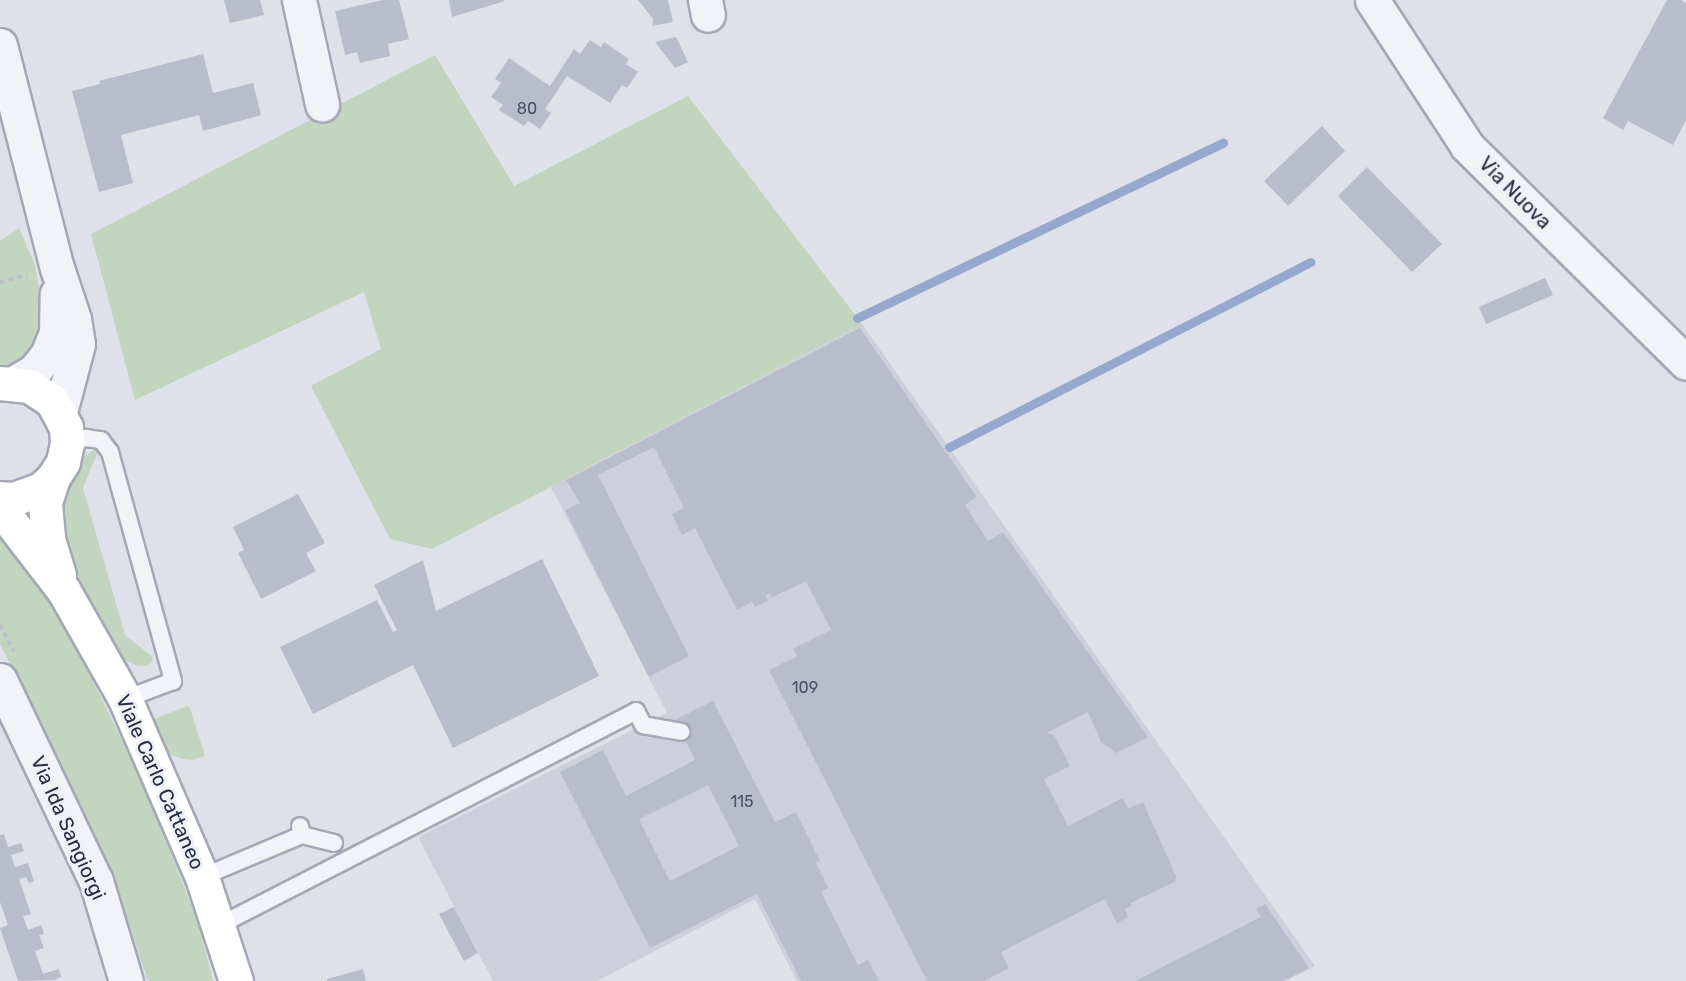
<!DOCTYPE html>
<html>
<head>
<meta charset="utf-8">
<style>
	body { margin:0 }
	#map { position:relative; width:1686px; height:981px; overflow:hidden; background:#dfe1ea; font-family:Rubik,sans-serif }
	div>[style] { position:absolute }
	.built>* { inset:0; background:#cdd0dc }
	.green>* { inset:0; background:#c1d5bf }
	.stream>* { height:9px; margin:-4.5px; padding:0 4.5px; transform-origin:4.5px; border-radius:4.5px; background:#96a8cd }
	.building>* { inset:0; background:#b9bcca }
	.path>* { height:4px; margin-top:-2px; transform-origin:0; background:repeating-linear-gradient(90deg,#bdbfc9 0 4.5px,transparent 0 9px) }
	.roads { filter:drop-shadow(2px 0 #a4a7b5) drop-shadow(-2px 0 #a4a7b5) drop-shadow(0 2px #a4a7b5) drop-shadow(0 -2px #a4a7b5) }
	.lane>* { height:16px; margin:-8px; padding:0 8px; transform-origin:8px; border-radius:8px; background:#f2f3f8 }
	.street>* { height:33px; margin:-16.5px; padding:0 16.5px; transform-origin:16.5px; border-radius:16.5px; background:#f2f3f8 }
	.secondary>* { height:33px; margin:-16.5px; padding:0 16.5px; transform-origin:16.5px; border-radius:16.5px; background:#fff }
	span { translate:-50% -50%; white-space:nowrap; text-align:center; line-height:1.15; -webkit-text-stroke:6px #eff1f7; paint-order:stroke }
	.number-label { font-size:16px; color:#4b5065 }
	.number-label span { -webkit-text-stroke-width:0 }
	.street-label { font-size:20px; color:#262c43 }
</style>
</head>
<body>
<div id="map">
	<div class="built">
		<i style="clip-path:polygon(862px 324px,1315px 966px,1286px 981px,797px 981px,755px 899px,597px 981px,493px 981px,418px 837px,667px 713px,551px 487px)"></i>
	</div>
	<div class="green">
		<i style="clip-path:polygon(435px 55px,514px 186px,688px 96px,862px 324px,432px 549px,390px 539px,311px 386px,381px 349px,364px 292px,135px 400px,91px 234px)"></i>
		<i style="clip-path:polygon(19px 228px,35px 265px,46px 327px,29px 358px,9px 367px,0 367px,0 241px)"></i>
		<i style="clip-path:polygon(95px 449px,98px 451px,83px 488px,125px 635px,153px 657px,151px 663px,145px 666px,138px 666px,122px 659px,75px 572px,60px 528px,60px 492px,80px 459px)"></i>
		<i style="clip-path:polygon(0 527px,6px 532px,75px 645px,144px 785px,197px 919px,213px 981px,148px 981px,107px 861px,0 644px)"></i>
		<i style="clip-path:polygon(187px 706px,190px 708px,205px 756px,193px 760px,182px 759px,167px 753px,154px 719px)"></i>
	</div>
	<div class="stream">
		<i style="left:857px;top:318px;width:406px;rotate:-25.6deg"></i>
		<i style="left:949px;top:447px;width:406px;rotate:-27.1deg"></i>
	</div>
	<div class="building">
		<i style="clip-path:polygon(224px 0,260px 0,264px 15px,230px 23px)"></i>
		<i style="clip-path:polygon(383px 0,399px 0,409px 39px,388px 44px,390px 56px,360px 63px,357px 52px,345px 55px,335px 11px)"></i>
		<i style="clip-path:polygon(449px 0,504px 0,505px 1px,452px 17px)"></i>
		<i style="clip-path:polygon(638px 0,668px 0,673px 22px,652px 26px,653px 19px)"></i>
		<i style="clip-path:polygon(1667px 0,1681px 0,1686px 3px,1686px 120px,1673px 145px,1628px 121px,1623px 130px,1603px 118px)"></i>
		<i style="clip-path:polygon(676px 37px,688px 62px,675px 68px,655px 42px)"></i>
		<i style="clip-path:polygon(590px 40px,601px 47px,604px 42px,629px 59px,626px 64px,638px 72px,627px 88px,622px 85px,610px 103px,567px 76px,545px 109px,551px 113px,540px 129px,528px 121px,524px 126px,499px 110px,503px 105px,491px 97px,501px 83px,495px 79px,509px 58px,550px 86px,574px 49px,580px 54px)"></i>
		<i style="clip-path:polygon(203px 54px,213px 93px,253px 83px,261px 115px,203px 131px,199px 115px,121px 135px,133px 183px,99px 192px,72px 91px,100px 84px,99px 81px)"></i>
		<i style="clip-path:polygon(1322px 126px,1345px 151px,1288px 206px,1264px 181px)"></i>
		<i style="clip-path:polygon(1367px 167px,1442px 244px,1412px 272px,1338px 196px)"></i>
		<i style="clip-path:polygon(1545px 278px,1553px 295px,1486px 324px,1479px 307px)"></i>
		<i style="clip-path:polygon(860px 328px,977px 497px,965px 505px,988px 541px,1003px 532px,1148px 737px,1116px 753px,1101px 742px,1088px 712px,1046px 733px,1054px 735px,1070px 766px,1044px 779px,1068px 826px,1123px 798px,1128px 809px,1143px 802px,1176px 876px,1175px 882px,1130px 903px,1132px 906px,1125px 909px,1128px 917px,1117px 923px,1105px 899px,1001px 952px,1009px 968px,984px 981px,927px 981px,769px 670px,797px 656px,793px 649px,831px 630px,806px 581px,771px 598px,769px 593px,765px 595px,768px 601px,755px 607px,752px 602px,737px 610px,695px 528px,682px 535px,672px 514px,684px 508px,654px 447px,598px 475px,689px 656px,649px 677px,565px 510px,580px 503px,566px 480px)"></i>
		<i style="clip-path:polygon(298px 494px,325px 543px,306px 553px,316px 571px,261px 599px,238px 553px,244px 550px,233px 527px)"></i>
		<i style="clip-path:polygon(542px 559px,599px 676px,453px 748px,413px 665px,313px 714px,280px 647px,377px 600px,393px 632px,397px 630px,374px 585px,423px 560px,436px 611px)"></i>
		<i style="clip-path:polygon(evenodd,713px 701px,775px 822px,796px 812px,820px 861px,816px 863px,828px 888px,821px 892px,858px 965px,868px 960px,879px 981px,801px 981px,757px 894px,650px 948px,560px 772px,603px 750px,626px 796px,695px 760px,675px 720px,713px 701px,708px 785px,739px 846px,670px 881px,639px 819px,708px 785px)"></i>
		<i style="clip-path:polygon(4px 834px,8px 847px,21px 843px,24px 851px,11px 855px,15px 867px,28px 863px,34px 881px,29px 883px,26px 877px,19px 879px,31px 914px,23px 916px,28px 930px,41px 925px,44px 934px,39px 935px,44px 948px,35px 951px,43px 974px,59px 969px,61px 977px,54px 980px,18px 981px,0 928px,8px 925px,0 902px,0 835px)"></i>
		<i style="clip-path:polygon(1265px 904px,1309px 968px,1283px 981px,1135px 981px,1261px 917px,1256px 909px)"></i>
		<i style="clip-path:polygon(454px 907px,478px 953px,464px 961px,439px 914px)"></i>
		<i style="clip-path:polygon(363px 969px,366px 981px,327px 981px,327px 979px)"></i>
	</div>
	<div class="path">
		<i style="left:0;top:282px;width:28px;rotate:-15deg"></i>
		<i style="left:0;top:625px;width:30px;rotate:62deg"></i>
	</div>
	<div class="roads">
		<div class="lane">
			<i style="left:67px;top:443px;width:20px;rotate:-15deg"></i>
			<i style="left:86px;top:438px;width:15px;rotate:8deg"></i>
			<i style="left:101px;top:440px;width:15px;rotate:53deg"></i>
			<i style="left:110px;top:452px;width:238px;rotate:74.6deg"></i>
			<i style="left:173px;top:681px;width:51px;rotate:159.4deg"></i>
			<i style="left:302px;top:835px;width:33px;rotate:14deg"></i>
			<i style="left:202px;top:877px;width:108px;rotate:-22.8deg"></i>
			<i style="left:302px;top:835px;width:9px;rotate:-103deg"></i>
			<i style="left:220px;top:925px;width:468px;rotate:-27.2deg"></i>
			<i style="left:636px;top:711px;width:16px;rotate:63deg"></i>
			<i style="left:643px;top:725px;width:39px;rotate:10deg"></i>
		</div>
		<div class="street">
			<i style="left:299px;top:0;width:107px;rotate:77.5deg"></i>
			<i style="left:705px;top:0;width:15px;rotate:79deg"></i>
			<i style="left:1372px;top:0;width:174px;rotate:56.9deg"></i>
			<i style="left:1467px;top:146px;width:308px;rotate:44.7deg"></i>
			<i style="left:0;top:45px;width:230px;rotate:75.7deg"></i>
			<i style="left:57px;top:268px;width:54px;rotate:71.6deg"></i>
			<i style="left:74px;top:319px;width:25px;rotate:81deg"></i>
			<i style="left:78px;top:344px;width:70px;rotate:104.8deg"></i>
			<i style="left:15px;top:382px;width:22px;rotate:-30deg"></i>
			<i style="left:34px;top:371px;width:21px;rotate:-51deg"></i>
			<i style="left:47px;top:355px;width:24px;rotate:-68deg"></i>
			<i style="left:56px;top:333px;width:39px;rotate:-89deg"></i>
			<i style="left:0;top:680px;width:223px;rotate:64.5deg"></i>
			<i style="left:96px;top:881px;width:104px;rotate:73.3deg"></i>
		</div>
		<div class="secondary">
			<i style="left:0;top:383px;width:29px;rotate:6deg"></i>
			<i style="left:29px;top:386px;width:27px;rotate:33deg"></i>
			<i style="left:52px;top:401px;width:30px;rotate:62deg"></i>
			<i style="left:66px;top:427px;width:16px;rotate:86deg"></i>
			<i style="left:67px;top:443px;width:19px;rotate:102deg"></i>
			<i style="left:63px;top:462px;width:19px;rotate:122deg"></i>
			<i style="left:53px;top:478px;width:16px;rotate:137deg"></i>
			<i style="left:41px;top:489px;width:30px;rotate:160deg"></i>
			<i style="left:13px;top:499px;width:13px;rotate:-176deg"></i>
			<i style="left:53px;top:478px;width:26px;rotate:108deg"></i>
			<i style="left:45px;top:503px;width:36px;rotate:85deg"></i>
			<i style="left:48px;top:539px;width:38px;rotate:73deg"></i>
			<i style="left:0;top:508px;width:105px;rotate:52.4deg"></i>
			<i style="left:64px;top:591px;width:124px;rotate:60.5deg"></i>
			<i style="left:125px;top:699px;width:194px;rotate:66.6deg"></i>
			<i style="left:202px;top:877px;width:109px;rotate:71.9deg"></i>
		</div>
	</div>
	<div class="number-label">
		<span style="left:527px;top:109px">80</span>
		<span style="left:805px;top:688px">109</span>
		<span style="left:742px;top:802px">115</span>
	</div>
	<div class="street-label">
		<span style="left:1515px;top:193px;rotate:45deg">Via Nuova</span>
		<span style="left:160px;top:782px;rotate:66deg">Viale Carlo Cattaneo</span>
		<span style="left:68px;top:828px;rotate:66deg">Via Ida Sangiorgi</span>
	</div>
</div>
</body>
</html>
